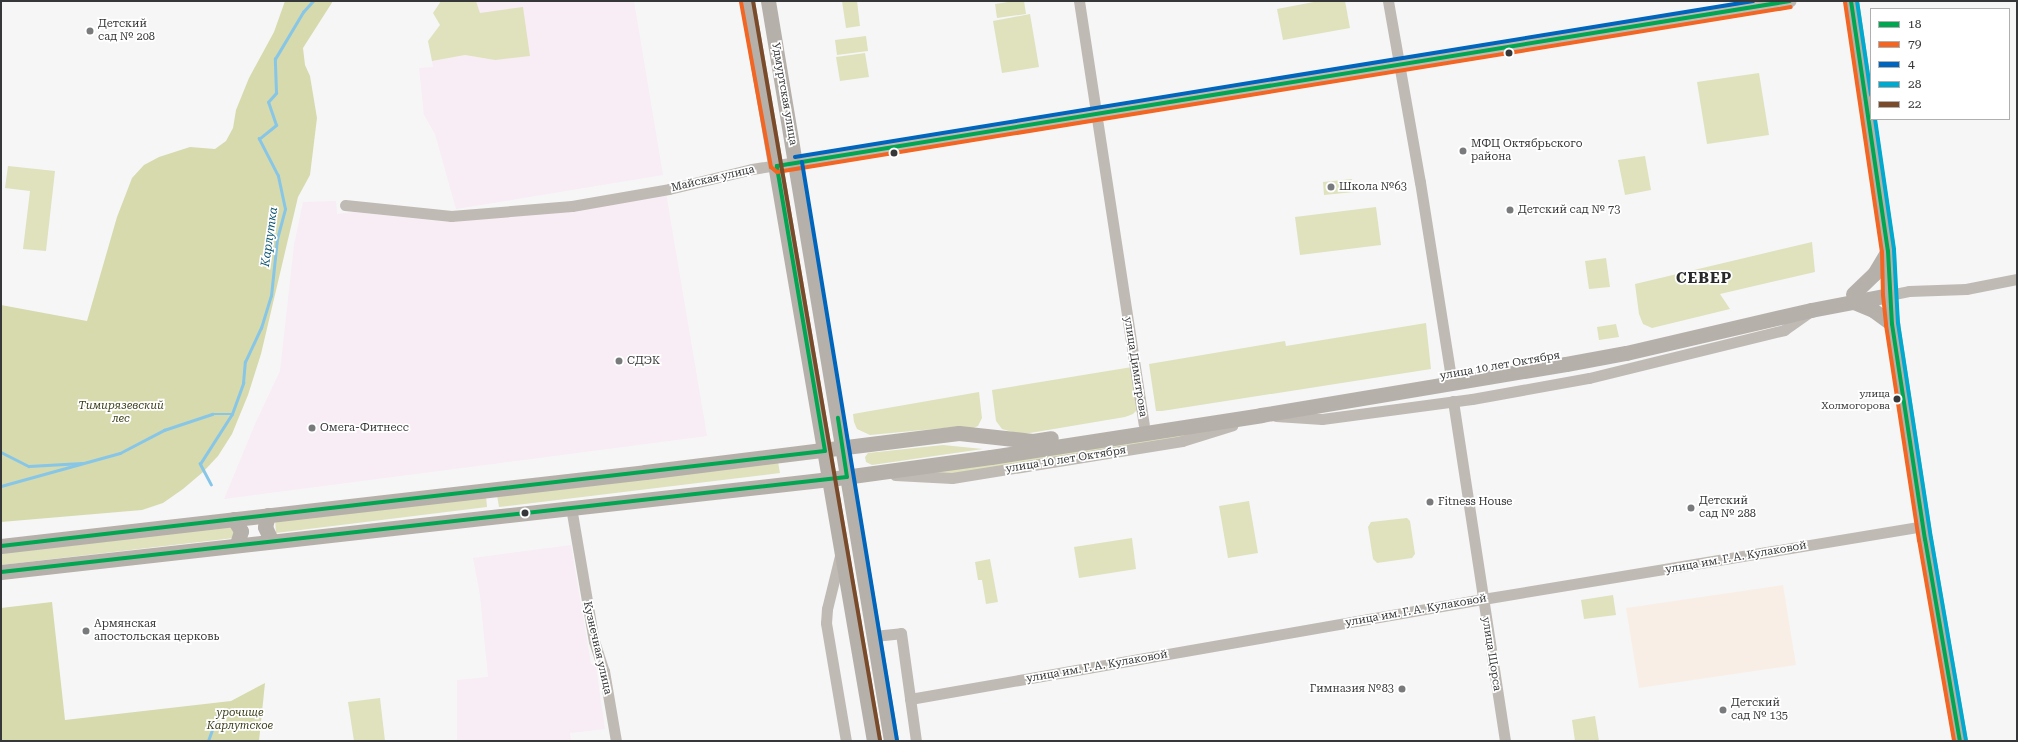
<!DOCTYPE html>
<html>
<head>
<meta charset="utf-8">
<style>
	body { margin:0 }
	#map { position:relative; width:2018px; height:742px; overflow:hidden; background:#f6f6f7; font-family:"Roboto Serif",serif }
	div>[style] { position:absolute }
	.commercial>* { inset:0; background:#f8ecf5 }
	.medical>* { inset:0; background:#f8eee5 }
	.green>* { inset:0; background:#dfe2bc }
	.forest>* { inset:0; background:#d7daac }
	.stream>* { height:2.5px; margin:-1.25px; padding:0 1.25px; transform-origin:1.25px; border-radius:1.25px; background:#87c6e7 }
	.minor>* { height:11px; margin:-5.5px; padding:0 5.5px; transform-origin:5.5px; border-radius:5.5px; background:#bfbab4 }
	.major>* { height:15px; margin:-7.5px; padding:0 7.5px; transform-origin:7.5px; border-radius:7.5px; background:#b6b0aa }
	.bus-1>* { height:4px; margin:-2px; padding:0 2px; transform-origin:2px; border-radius:2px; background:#00a651 }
	.bus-2>* { height:4px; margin:-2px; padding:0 2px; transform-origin:2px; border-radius:2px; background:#f26522 }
	.bus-3>* { height:4px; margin:-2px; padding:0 2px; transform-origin:2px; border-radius:2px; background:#0065bd }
	.bus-4>* { height:4px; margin:-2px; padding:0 2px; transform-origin:2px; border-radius:2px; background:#00a9ce }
	.bus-5>* { height:4px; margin:-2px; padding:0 2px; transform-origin:2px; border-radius:2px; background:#7a4b2a }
	.dots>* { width:11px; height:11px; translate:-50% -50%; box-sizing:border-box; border:2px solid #fff; border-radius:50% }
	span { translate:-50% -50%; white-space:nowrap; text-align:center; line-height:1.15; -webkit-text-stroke:3.5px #fff; paint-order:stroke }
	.bus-label { font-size:10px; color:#363738 }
	.right { translate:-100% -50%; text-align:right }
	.poi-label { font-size:11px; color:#363738 }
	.left { translate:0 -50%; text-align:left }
	.street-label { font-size:11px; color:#363738 }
	.park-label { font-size:11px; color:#3d3f1a; font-style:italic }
	.water-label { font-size:12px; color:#0a5473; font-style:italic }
	.district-label { font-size:15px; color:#29292c; font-weight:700; letter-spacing:1px }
	.frame { position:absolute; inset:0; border:2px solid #363738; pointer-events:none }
	.legend { position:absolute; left:1870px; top:8px; width:140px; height:112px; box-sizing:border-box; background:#fff; border:1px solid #afafaf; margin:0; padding:5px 7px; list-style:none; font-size:12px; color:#363738 }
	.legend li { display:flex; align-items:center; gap:8px; height:20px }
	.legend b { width:20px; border:1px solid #afafaf }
</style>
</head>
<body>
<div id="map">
	<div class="commercial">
		<i style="clip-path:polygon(476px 1px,634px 1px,663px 175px,456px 209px,435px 134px,424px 115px,419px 68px,433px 67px,432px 61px,465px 55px,495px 60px)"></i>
		<i style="clip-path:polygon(666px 193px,707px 436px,224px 499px,256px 422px,280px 371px,294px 245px,303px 202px,336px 201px,337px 214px,354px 212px,449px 222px,516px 214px)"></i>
		<i style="clip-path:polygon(571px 545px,591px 664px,596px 667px,605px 729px,570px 733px,571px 741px,457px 741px,457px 680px,488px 677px,480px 595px,473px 558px)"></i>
	</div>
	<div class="medical">
		<i style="clip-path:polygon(1783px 585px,1796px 665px,1639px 688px,1626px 608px)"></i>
	</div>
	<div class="green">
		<i style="clip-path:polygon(441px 1px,476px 1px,480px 13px,523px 7px,530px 56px,495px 60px,465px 55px,432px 61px,428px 41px,440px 25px,433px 13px)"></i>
		<i style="clip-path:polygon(842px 1px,857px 1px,860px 26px,846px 28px)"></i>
		<i style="clip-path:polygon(1015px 1px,1024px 1px,1026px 14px,997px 18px,995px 4px)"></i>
		<i style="clip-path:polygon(1319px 1px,1345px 1px,1350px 28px,1283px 40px,1277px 9px)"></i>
		<i style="clip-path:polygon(1030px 14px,1039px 67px,1002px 73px,993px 21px)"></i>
		<i style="clip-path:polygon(866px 36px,868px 51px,837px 55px,835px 40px)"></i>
		<i style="clip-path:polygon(865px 53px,869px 77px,840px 81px,836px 57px)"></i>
		<i style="clip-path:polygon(1759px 73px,1769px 135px,1707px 144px,1697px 82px)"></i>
		<i style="clip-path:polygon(1645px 156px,1651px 190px,1625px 195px,1618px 160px)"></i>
		<i style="clip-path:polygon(8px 166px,55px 171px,46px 251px,23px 249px,30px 191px,5px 188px)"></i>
		<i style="clip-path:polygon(1352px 179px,1354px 192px,1324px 195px,1323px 182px)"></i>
		<i style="clip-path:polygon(1376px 207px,1381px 245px,1300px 255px,1295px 217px)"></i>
		<i style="clip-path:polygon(1812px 242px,1815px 272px,1720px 294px,1730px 309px,1652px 328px,1643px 324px,1639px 314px,1635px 284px)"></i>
		<i style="clip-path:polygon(1606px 258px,1610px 287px,1589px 289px,1585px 261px)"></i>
		<i style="clip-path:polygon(1426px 323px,1431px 369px,1162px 411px,1156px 411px,1149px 364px,1285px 341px,1286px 346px)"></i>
		<i style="clip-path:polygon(1616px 324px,1619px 337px,1599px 340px,1597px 327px)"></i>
		<i style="clip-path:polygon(1132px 367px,1138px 409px,1133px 414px,1125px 417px,1030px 433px,1016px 433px,1002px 429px,996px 421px,992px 390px)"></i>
		<i style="clip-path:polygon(979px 392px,982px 418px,978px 426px,973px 428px,955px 427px,870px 435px,857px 429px,854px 422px,853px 414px)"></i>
		<i style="clip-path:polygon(1220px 426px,1179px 438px,946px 476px,921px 472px)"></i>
		<i style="clip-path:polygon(943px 445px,983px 449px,872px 465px,866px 462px,865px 457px,868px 453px)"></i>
		<i style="clip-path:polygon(778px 462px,780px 473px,499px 507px,497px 495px)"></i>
		<i style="clip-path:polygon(486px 496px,487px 507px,276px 533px,275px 520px)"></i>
		<i style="clip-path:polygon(1249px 501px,1258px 553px,1228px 558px,1219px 506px)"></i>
		<i style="clip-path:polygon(1407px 518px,1410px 521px,1415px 554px,1412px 558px,1377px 563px,1373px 559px,1368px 527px,1371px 522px)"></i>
		<i style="clip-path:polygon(232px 525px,234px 538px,1px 565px,1px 552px)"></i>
		<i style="clip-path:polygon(1132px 538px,1136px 569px,1079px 578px,1074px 547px)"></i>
		<i style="clip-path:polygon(990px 559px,998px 602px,986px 604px,982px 580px,978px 580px,975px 562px)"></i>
		<i style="clip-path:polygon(1613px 595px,1616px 615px,1584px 619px,1581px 600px)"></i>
		<i style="clip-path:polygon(380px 698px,385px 741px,354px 741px,348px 702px)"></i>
		<i style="clip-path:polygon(1595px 716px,1599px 741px,1575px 741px,1572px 720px)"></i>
	</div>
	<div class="forest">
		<i style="clip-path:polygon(285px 1px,333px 1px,303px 48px,305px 65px,310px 76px,317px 118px,310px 175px,298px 197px,261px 354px,248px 395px,232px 434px,218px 456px,203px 472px,183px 489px,163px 503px,142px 510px,1px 522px,1px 305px,87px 321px,117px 217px,132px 178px,144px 165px,159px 157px,190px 147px,215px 149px,226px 141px,233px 128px,236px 110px,249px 78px,274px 32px)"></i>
		<i style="clip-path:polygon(52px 602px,65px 720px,231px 701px,265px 683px,259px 741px,1px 741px,1px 608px)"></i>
	</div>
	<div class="stream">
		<i style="left:1px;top:452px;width:31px;rotate:27deg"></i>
		<i style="left:29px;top:466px;width:53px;rotate:-3.2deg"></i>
		<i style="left:211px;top:485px;width:24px;rotate:-118deg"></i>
		<i style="left:200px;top:464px;width:59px;rotate:-57.4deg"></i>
		<i style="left:232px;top:414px;width:33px;rotate:-70deg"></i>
		<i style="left:243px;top:383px;width:21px;rotate:-85deg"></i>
		<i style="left:245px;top:362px;width:38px;rotate:-65deg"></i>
		<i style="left:261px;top:328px;width:34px;rotate:-73deg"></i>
		<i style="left:271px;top:296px;width:57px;rotate:-84deg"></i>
		<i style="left:277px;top:239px;width:31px;rotate:-75deg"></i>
		<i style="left:285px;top:209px;width:34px;rotate:-102deg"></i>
		<i style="left:278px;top:176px;width:42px;rotate:-117.2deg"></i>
		<i style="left:259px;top:139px;width:22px;rotate:-39deg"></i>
		<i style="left:276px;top:125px;width:24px;rotate:-109deg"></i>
		<i style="left:268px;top:102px;width:12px;rotate:-48deg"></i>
		<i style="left:276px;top:93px;width:34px;rotate:-92deg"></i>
		<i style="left:275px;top:59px;width:55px;rotate:-59.2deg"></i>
		<i style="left:303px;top:12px;width:15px;rotate:-48deg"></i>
		<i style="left:1px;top:486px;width:123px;rotate:-15.5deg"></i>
		<i style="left:120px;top:453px;width:50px;rotate:-27.6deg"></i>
		<i style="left:164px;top:430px;width:51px;rotate:-18.4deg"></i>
		<i style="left:212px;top:414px;width:19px"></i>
		<i style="left:208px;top:741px;width:27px;rotate:-70deg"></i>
	</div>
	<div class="minor">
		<i style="left:1079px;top:1px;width:428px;rotate:81.3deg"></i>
		<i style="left:1388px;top:1px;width:184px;rotate:80deg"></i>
		<i style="left:1420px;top:182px;width:205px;rotate:81deg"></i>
		<i style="left:345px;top:205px;width:107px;rotate:5.9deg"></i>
		<i style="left:451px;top:216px;width:121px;rotate:-4.7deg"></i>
		<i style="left:572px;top:206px;width:98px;rotate:-9.9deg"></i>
		<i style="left:669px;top:189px;width:85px;rotate:-13.5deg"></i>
		<i style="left:752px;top:169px;width:1052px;rotate:-9.19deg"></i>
		<i style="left:1889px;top:295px;width:20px;rotate:-11deg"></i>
		<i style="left:1909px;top:291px;width:57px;rotate:-2deg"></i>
		<i style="left:1966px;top:289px;width:52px;rotate:-11.1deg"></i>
		<i style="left:1453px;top:401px;width:344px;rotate:81.3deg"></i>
		<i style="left:1276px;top:416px;width:46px;rotate:3.7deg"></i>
		<i style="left:1322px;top:419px;width:151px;rotate:-7.6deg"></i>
		<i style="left:1472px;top:399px;width:119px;rotate:-10.2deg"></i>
		<i style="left:1589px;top:378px;width:201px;rotate:-13.8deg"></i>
		<i style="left:1784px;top:330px;width:29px;rotate:-35deg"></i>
		<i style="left:895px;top:475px;width:57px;rotate:3deg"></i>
		<i style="left:952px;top:478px;width:233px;rotate:-9.1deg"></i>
		<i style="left:1182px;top:441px;width:53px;rotate:-17.4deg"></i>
		<i style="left:571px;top:507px;width:136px;rotate:80.3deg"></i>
		<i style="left:594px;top:641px;width:32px;rotate:72deg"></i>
		<i style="left:604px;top:671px;width:71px;rotate:80.3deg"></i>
		<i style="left:840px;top:556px;width:55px;rotate:103.8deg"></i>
		<i style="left:827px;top:609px;width:14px;rotate:94deg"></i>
		<i style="left:826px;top:623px;width:120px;rotate:80.4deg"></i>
		<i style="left:874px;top:636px;width:27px;rotate:-6deg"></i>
		<i style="left:901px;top:633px;width:109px;rotate:82.1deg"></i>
		<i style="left:910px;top:699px;width:582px;rotate:-9.9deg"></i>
		<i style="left:1483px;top:599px;width:446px;rotate:-9.4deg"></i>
	</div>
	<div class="major">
		<i style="left:747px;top:1px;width:751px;rotate:80.26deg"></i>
		<i style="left:768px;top:1px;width:750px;rotate:80.56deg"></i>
		<i style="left:1851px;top:1px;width:253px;rotate:81.6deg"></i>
		<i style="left:1888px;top:251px;width:44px;rotate:88.7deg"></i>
		<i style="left:1889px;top:295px;width:29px;rotate:84deg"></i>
		<i style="left:1892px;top:324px;width:218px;rotate:81.3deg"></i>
		<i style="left:1925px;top:539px;width:205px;rotate:80.2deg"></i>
		<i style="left:1853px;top:294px;width:29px;rotate:-44deg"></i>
		<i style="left:1874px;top:274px;width:27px;rotate:-59deg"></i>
		<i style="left:1854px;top:302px;width:21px;rotate:23deg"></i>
		<i style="left:1873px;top:310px;width:24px;rotate:36deg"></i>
		<i style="left:268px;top:515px;width:12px;rotate:104deg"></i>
		<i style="left:265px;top:527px;width:14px;rotate:65deg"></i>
		<i style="left:234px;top:519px;width:14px;rotate:60deg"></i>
		<i style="left:241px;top:531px;width:14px;rotate:107deg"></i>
		<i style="left:1px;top:546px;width:648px;rotate:-6.55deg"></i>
		<i style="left:645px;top:472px;width:316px;rotate:-7.1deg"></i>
		<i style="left:959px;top:433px;width:74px;rotate:6.2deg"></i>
		<i style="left:1033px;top:441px;width:18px;rotate:-9deg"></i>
		<i style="left:1px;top:572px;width:834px;rotate:-6.4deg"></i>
		<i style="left:830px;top:479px;width:162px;rotate:-7.8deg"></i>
		<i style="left:991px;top:457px;width:273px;rotate:-8.8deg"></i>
		<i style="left:1261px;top:415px;width:309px;rotate:-9.5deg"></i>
		<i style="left:1566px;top:364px;width:61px;rotate:-10.4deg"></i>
		<i style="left:1626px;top:353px;width:190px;rotate:-13.1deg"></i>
		<i style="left:1811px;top:310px;width:79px;rotate:-10.9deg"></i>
	</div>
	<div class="bus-1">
		<i style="left:1851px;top:1px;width:253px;rotate:81.6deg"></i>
		<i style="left:1888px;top:251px;width:73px;rotate:86.9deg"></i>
		<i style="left:1892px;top:324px;width:218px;rotate:81.3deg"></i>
		<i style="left:1925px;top:539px;width:205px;rotate:80.2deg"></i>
		<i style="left:1px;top:546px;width:829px;rotate:-6.58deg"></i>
		<i style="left:825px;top:451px;width:289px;rotate:-99.6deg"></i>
		<i style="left:777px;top:166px;width:1026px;rotate:-9.25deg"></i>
		<i style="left:1px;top:572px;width:851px;rotate:-6.41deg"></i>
		<i style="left:847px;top:477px;width:60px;rotate:-98.7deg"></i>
	</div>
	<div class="bus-2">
		<i style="left:741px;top:2px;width:168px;rotate:79.7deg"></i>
		<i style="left:771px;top:167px;width:8px;rotate:40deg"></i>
		<i style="left:777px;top:172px;width:1027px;rotate:-9.24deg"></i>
		<i style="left:1845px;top:2px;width:253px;rotate:81.6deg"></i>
		<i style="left:1882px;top:252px;width:43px;rotate:88.7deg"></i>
		<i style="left:1883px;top:295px;width:30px;rotate:84deg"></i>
		<i style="left:1886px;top:325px;width:218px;rotate:81.3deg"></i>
		<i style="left:1919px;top:540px;width:204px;rotate:80.1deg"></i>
	</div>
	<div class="bus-3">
		<i style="left:795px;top:157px;width:971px;rotate:-9.25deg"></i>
		<i style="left:802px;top:162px;width:586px;rotate:80.67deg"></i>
	</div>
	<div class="bus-4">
		<i style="left:1857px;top:1px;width:95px;rotate:81.5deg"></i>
		<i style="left:1875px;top:119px;width:132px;rotate:81.7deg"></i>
		<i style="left:1894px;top:250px;width:73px;rotate:86.9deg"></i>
		<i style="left:1898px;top:323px;width:218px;rotate:81.3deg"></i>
		<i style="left:1931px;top:538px;width:205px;rotate:80.2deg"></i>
	</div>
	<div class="bus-5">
		<i style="left:753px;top:1px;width:750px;rotate:80.25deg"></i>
	</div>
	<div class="dots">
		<i style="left:90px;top:31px;background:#797a7b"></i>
		<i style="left:1509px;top:53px;background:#363738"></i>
		<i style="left:1463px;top:151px;background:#797a7b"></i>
		<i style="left:894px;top:153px;background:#363738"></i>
		<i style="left:1331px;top:187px;background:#797a7b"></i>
		<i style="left:1510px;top:210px;background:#797a7b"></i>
		<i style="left:619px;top:361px;background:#797a7b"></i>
		<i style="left:1897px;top:399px;background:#363738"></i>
		<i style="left:312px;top:428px;background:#797a7b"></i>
		<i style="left:1430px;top:502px;background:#797a7b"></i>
		<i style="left:1691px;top:508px;background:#797a7b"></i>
		<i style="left:525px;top:513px;background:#363738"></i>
		<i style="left:86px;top:631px;background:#797a7b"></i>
		<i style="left:1402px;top:689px;background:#797a7b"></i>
		<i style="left:1723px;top:710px;background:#797a7b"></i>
	</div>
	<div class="bus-label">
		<span class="right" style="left:1890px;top:399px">улица<br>Холмогорова</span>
	</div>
	<div class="poi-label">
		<span class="left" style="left:98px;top:31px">Детский<br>сад № 208</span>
		<span class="left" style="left:1471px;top:151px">МФЦ Октябрьского<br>района</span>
		<span class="left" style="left:1339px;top:187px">Школа №63</span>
		<span class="left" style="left:1518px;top:210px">Детский сад № 73</span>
		<span class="left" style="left:627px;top:361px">СДЭК</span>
		<span class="left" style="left:320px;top:428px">Омега-Фитнесс</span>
		<span class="left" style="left:1438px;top:502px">Fitness House</span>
		<span class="left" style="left:1699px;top:508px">Детский<br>сад № 288</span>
		<span class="left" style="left:94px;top:631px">Армянская<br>апостольская церковь</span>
		<span class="right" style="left:1394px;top:689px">Гимназия №83</span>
		<span class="left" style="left:1731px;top:710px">Детский<br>сад № 135</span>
	</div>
	<div class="street-label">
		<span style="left:784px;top:94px;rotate:80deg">Удмуртская улица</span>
		<span style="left:713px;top:179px;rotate:-13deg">Майская улица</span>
		<span style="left:1500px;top:366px;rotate:-10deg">улица 10 лет Октября</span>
		<span style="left:1135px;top:367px;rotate:81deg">улица Димитрова</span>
		<span style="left:1066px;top:460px;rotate:-9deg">улица 10 лет Октября</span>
		<span style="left:1736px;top:558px;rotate:-10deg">улица им. Г. А. Кулаковой</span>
		<span style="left:1416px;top:611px;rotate:-10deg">улица им. Г. А. Кулаковой</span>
		<span style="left:597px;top:648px;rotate:77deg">Кузнечная улица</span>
		<span style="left:1491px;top:654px;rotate:81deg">улица Щорса</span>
		<span style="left:1097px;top:667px;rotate:-10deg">улица им. Г. А. Кулаковой</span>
	</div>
	<div class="park-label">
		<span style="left:121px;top:413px">Тимирязевский<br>лес</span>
		<span style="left:240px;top:720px">урочище<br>Карлутское</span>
	</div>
	<div class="water-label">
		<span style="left:270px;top:237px;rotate:-82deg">Карлутка</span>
	</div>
	<div class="district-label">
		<span style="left:1704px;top:279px">СЕВЕР</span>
	</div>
	<div class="frame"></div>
	<ul class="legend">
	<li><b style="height:5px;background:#00a651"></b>18</li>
	<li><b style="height:5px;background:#f26522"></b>79</li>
	<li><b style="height:5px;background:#0065bd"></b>4</li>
	<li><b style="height:5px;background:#00a9ce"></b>28</li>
	<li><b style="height:5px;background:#7a4b2a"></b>22</li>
	</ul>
</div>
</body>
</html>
